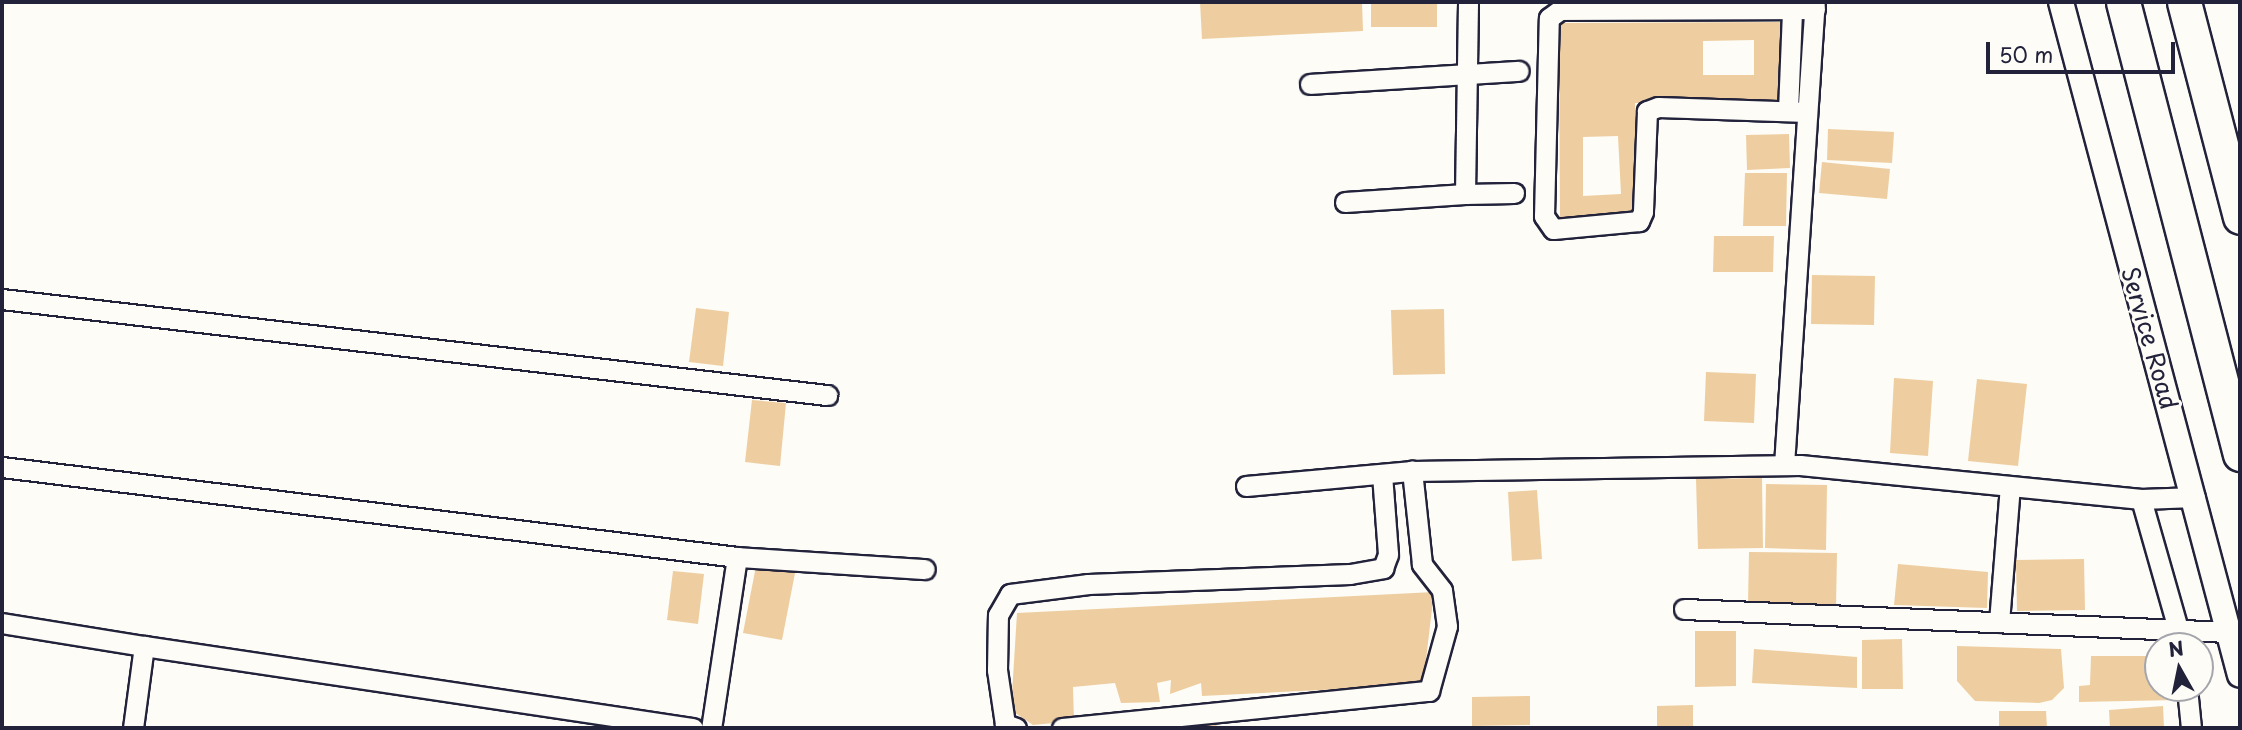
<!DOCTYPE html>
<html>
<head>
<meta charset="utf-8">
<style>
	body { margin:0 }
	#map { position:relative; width:2242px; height:730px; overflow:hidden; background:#fdfcf7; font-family:"Playpen Sans",sans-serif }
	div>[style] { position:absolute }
	.building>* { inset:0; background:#eecea0 }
	.roads { filter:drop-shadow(2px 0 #22223b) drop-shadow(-2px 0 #22223b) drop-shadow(0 2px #22223b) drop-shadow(0 -2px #22223b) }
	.minor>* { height:19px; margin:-9.5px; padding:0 9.5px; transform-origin:9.5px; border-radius:9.5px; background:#fdfcf7 }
	.tertiary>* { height:24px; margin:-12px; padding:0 12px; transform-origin:12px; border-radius:12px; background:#fdfcf7 }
	.trunk>* { height:33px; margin:-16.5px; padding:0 16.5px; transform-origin:16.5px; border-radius:16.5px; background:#fdfcf7 }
	span { translate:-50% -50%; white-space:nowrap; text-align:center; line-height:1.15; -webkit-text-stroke:6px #fdfcf7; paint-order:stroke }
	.street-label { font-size:24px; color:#22223b }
	.frame { position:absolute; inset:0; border:4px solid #22223b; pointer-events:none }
	.north { position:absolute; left:2144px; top:632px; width:70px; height:70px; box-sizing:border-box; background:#fdfcf7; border:2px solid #a5a5ac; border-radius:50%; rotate:351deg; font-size:19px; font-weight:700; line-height:28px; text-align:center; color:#22223b }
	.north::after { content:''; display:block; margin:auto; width:24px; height:32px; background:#22223b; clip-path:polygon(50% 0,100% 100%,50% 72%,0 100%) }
	.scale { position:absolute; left:1986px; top:42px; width:189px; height:32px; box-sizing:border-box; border:4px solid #22223b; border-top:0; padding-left:9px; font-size:21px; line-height:24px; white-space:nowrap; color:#22223b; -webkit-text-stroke:5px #fdfcf7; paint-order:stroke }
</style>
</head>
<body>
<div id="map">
	<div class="building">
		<i style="clip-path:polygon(1200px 2px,1362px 2px,1363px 31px,1202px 39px)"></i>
		<i style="clip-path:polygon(1371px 2px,1437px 2px,1437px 27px,1371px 27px)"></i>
		<i style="clip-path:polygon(evenodd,1782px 22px,1782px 102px,1635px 103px,1635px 214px,1560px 219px,1559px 23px,1782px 22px,1754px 40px,1754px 75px,1703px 75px,1703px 41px,1754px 40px,1782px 22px,1618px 136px,1621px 194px,1583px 196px,1583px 137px,1618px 136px)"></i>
		<i style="clip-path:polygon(1828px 129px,1894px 132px,1892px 163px,1827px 160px)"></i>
		<i style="clip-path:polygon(1789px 134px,1790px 168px,1747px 170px,1746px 135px)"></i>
		<i style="clip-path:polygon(1822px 162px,1890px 169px,1887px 199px,1819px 193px)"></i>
		<i style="clip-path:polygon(1745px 173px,1787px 173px,1786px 226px,1743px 226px)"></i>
		<i style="clip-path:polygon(1714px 236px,1774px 236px,1773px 272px,1713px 272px)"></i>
		<i style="clip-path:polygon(1812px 275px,1875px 276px,1874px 325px,1811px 324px)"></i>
		<i style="clip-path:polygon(696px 308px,729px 312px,723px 366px,689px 362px)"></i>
		<i style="clip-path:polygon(1444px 309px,1445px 374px,1393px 375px,1391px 310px)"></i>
		<i style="clip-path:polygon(1706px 372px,1756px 374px,1754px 423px,1704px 421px)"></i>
		<i style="clip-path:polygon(1894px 378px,1933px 381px,1928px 456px,1890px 453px)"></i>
		<i style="clip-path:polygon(1977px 379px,2027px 384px,2018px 466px,1968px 461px)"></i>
		<i style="clip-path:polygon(752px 400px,786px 403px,780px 466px,745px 462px)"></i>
		<i style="clip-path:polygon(1762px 478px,1763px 548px,1698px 549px,1696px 479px)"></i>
		<i style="clip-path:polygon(1766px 484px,1827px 485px,1826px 550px,1765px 548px)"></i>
		<i style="clip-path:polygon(1537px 490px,1542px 559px,1512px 561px,1508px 492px)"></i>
		<i style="clip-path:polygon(1749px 552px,1837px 553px,1836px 606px,1748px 604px)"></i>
		<i style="clip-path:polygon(2084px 559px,2085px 610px,2017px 611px,2016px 560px)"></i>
		<i style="clip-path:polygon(757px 561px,796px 568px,782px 640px,743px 633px)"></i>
		<i style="clip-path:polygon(1898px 564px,1988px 572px,1987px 608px,1894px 605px)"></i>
		<i style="clip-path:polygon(673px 571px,704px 574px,698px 624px,667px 620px)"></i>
		<i style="clip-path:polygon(1434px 592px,1423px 685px,1202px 696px,1201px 683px,1170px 694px,1171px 680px,1157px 683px,1160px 702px,1121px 703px,1115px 683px,1073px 687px,1074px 721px,1033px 725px,1011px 710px,1017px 613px)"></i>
		<i style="clip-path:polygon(1695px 631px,1736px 631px,1736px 686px,1695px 687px)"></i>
		<i style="clip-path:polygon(1902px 639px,1903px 689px,1862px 689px,1862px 640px)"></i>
		<i style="clip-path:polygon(1957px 646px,2061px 649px,2064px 688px,2052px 700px,2039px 703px,1975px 701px,1957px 681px)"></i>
		<i style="clip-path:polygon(1754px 649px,1857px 657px,1857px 688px,1752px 683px)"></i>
		<i style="clip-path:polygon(2091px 656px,2158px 656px,2158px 688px,2177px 690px,2176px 700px,2079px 702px,2079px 686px,2090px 685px)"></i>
		<i style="clip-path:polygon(1530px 696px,1530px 725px,1472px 726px,1472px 697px)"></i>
		<i style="clip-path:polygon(1693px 705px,1693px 728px,1657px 728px,1657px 706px)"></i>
		<i style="clip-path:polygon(2163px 706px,2164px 728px,2110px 728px,2109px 710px)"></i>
		<i style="clip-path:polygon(1999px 711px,2046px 711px,2047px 728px,1999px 728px)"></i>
		<i style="clip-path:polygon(1216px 721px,1217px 728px,1163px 728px,1163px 726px)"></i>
	</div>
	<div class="roads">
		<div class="minor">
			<i style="left:1310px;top:84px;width:209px;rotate:-3.6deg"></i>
			<i style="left:1788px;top:111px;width:101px;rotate:-87.7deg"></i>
			<i style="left:1807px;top:112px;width:149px;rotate:-178.1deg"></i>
			<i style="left:1658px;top:107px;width:12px;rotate:160deg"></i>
			<i style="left:1647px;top:111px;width:101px;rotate:92.3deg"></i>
			<i style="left:1643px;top:212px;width:10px;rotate:114deg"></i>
			<i style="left:1639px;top:221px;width:86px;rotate:174.7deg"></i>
			<i style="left:1553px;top:229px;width:16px;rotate:-125deg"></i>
			<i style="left:1544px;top:216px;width:198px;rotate:-88.6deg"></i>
			<i style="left:1549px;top:18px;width:14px;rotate:-36deg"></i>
			<i style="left:1560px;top:10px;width:255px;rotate:-0.2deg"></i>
			<i style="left:1465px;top:194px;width:49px;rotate:-1.2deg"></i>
			<i style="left:1345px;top:202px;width:120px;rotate:-3.8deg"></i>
			<i style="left:1465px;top:194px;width:192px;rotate:-89.1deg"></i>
			<i style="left:2px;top:299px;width:831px;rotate:6.64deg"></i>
			<i style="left:1784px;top:465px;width:464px;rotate:-86.2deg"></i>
			<i style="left:2px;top:467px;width:740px;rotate:6.98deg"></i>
			<i style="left:737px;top:557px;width:173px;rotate:98.6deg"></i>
			<i style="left:1246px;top:486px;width:167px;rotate:-5.2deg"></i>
			<i style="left:1412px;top:471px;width:388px;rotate:-0.9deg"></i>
			<i style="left:1800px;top:465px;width:343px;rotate:5.7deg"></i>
			<i style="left:2141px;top:499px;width:54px;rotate:-2.1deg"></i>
			<i style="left:2141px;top:499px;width:153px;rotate:74.1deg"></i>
			<i style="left:737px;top:557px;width:188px;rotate:3.7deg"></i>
			<i style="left:1684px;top:609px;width:545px;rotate:2.42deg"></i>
			<i style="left:1999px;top:622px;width:136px;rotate:-85.4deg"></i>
			<i style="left:2px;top:623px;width:144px;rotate:9.2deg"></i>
			<i style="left:2187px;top:688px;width:40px;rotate:84.3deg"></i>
			<i style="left:133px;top:728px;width:83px;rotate:-82.4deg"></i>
			<i style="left:144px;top:646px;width:555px;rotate:8.5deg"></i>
			<i style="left:1016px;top:728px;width:12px;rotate:-160deg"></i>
			<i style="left:1005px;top:724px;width:55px;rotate:-98.4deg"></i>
			<i style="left:997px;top:670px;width:55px;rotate:-89deg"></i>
			<i style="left:998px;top:615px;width:24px;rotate:-60deg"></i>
			<i style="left:1010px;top:594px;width:79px;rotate:-7.3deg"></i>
			<i style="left:1088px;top:584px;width:262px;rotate:-2.2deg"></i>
			<i style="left:1350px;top:574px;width:34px;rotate:-10deg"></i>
			<i style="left:1383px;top:568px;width:15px;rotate:-70deg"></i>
			<i style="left:1388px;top:554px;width:80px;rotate:-94.3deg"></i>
			<i style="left:1062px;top:728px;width:369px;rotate:-5.8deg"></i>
			<i style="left:1429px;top:691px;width:67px;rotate:-74.5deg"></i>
			<i style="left:1447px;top:626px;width:36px;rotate:-98deg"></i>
			<i style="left:1442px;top:590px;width:33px;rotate:-128deg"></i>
			<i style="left:1422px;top:564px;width:94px;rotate:-96.1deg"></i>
		</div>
		<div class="tertiary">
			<i style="left:2061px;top:2px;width:696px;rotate:75.11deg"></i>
		</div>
		<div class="trunk">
			<i style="left:2123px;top:2px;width:467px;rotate:75.5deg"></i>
			<i style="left:2184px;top:2px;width:222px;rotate:75.4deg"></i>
		</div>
	</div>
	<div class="street-label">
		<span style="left:2150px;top:338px;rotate:74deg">Service Road</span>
	</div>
	<div class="frame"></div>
	<div class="north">N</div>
	<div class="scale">50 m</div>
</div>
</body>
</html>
